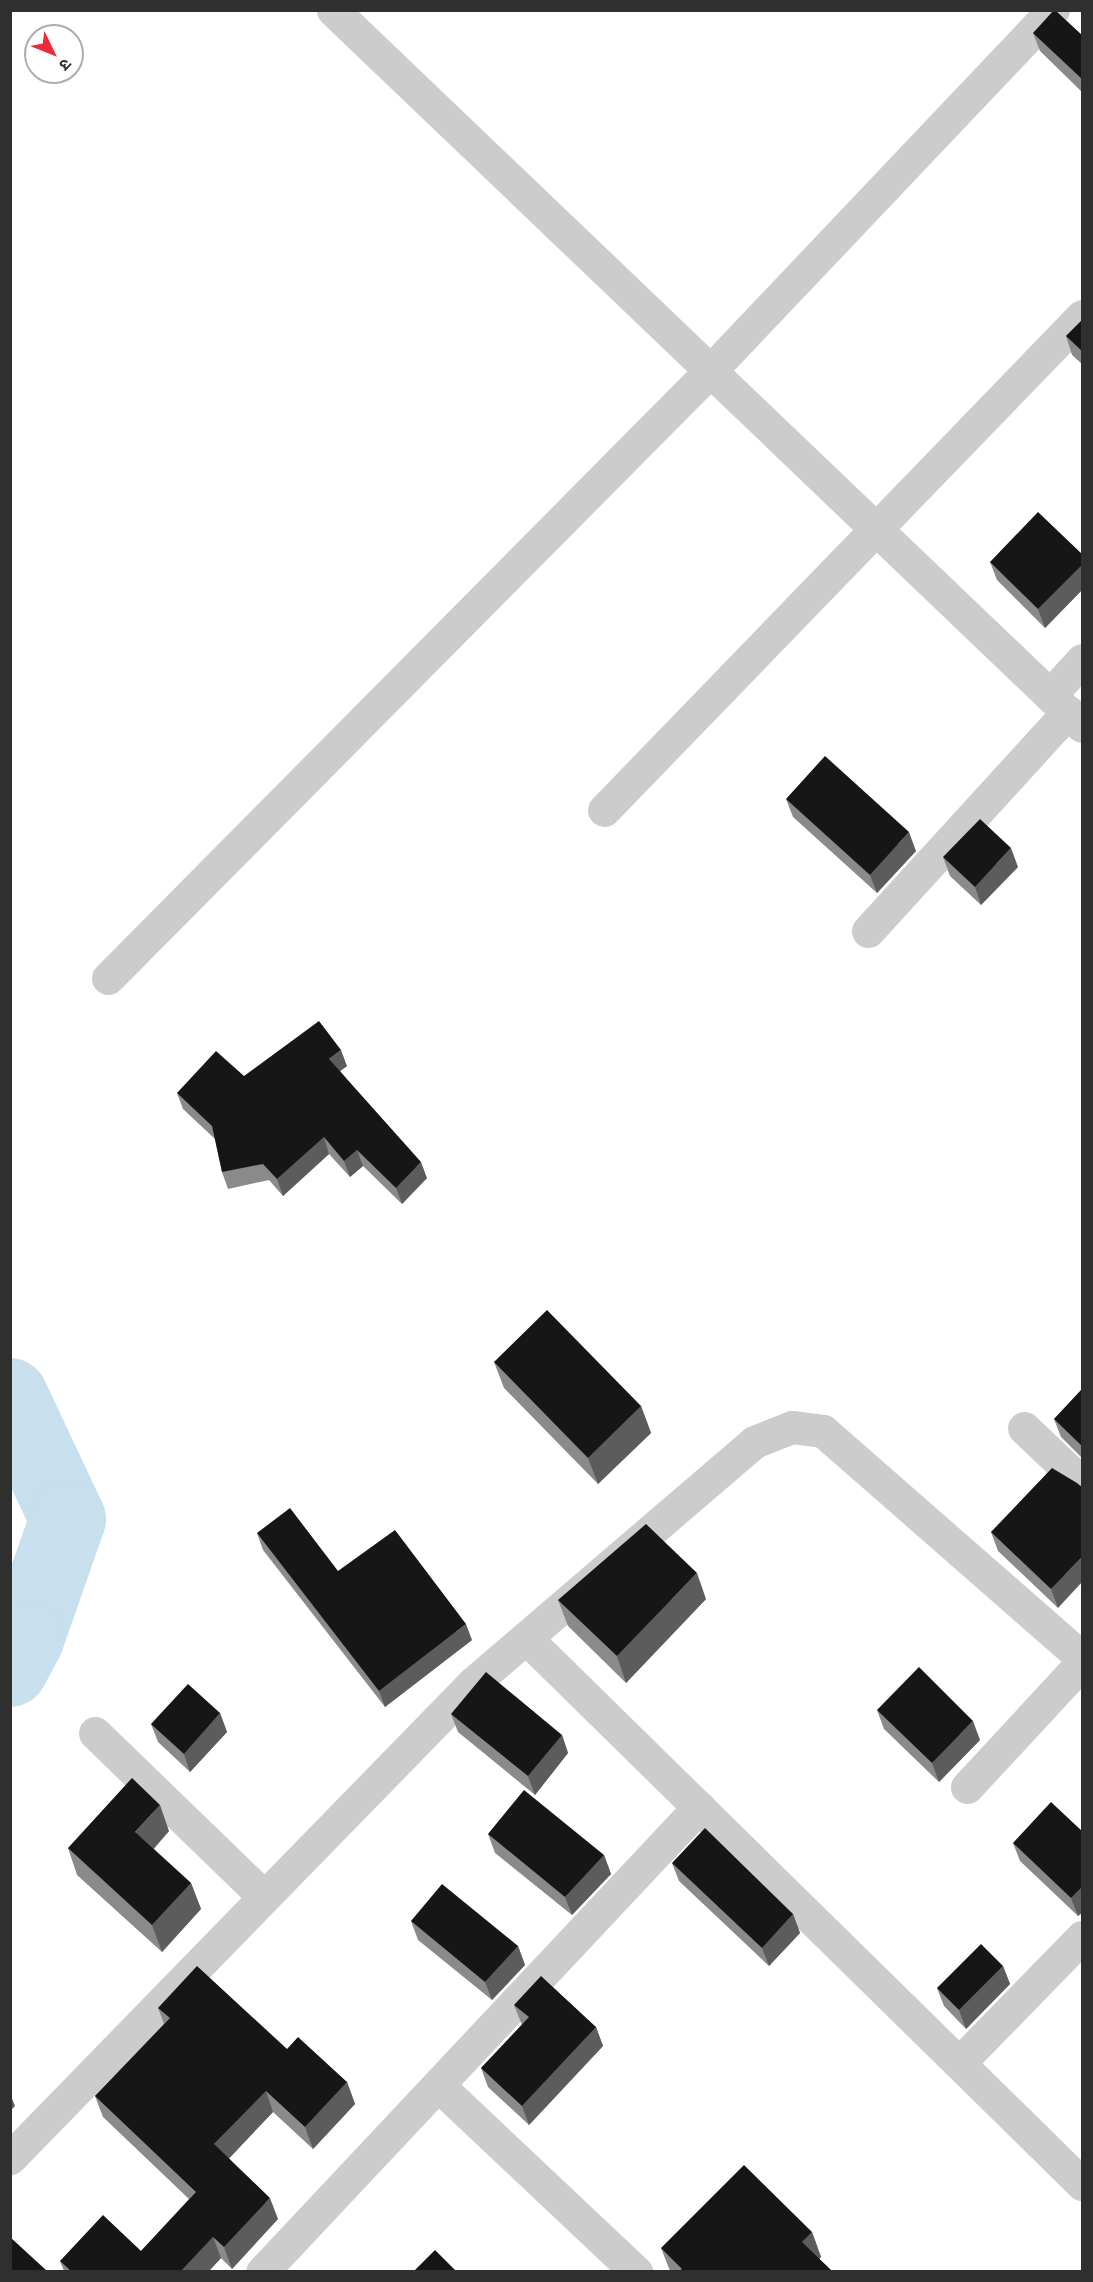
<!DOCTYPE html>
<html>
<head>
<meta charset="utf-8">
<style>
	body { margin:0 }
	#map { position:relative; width:1093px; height:2282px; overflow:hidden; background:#fff; font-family:"Asap Condensed","Noto Sans Devanagari",sans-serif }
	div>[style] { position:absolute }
	.river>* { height:76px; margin:-38px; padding:0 38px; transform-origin:38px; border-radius:38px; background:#c8dfed }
	.street>* { height:33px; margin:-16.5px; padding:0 16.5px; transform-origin:16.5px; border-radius:16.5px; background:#ccc }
	.wall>* { inset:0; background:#8a8a8a }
	.shaded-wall>* { inset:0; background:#5c5c5c }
	.building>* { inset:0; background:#161616 }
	span { translate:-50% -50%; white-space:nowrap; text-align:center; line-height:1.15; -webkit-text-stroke:6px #fff; paint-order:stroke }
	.frame { position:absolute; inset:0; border:12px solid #2f2f2f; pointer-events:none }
	.north { position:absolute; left:24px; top:24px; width:60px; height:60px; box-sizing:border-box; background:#fff; border:2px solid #acacac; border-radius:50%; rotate:133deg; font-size:16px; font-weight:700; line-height:24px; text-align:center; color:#2f2f2f }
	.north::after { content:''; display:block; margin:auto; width:21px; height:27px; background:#ec2b39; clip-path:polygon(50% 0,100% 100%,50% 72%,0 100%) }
</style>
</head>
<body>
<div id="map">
	<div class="river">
		<i style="left:10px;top:1396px;width:136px;rotate:64.8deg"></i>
		<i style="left:68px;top:1519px;width:127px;rotate:109.3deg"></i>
		<i style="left:26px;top:1639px;width:34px;rotate:118deg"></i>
	</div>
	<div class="street">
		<i style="left:333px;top:10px;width:1036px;rotate:43.71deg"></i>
		<i style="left:1050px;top:695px;width:47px;rotate:-47.6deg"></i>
		<i style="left:604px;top:810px;width:687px;rotate:-45.94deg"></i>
		<i style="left:868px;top:931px;width:297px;rotate:-47.6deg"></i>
		<i style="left:108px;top:978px;width:859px;rotate:-45.24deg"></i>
		<i style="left:713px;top:368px;width:494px;rotate:-46.5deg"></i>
		<i style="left:1024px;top:1428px;width:80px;rotate:43.5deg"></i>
		<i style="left:527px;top:1639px;width:778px;rotate:44.48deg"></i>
		<i style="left:95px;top:1733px;width:235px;rotate:44.1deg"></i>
		<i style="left:967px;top:1787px;width:169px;rotate:-47.2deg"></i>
		<i style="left:959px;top:2063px;width:176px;rotate:-45.7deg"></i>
		<i style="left:440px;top:2087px;width:270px;rotate:43.3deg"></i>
		<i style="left:10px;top:2158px;width:663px;rotate:-45.73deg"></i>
		<i style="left:473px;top:1683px;width:370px;rotate:-40.6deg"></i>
		<i style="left:754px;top:1442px;width:41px;rotate:-21.5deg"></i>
		<i style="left:792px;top:1427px;width:31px;rotate:7deg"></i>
		<i style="left:823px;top:1431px;width:344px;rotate:41.2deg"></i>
		<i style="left:262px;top:2272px;width:638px;rotate:-46.78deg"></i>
	</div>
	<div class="wall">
		<i style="clip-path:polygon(1033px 33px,1083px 36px,1083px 93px,1040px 51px)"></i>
		<i style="clip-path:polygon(1083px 319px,1083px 365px,1072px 355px,1066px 336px)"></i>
		<i style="clip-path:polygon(1083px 555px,1083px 589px,1045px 628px,997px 580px,990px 562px)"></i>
		<i style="clip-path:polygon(786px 799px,916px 851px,877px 893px,793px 817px)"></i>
		<i style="clip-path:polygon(943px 857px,1018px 867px,981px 905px,950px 876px)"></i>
		<i style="clip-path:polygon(347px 1066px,340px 1071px,427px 1178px,402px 1204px,363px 1166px,350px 1177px,329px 1154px,283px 1196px,269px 1180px,228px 1189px,222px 1172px,215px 1139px,183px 1109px,177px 1093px,244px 1076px)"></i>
		<i style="clip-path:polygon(494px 1362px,641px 1406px,651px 1433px,598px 1484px,504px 1388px)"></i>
		<i style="clip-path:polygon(1083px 1388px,1083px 1459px,1061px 1437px,1054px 1419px)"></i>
		<i style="clip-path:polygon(1083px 1488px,1058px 1608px,998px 1551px,991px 1532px)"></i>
		<i style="clip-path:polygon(257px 1533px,472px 1640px,385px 1707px,263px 1550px)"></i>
		<i style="clip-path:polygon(706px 1599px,626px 1683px,568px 1626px,558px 1600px)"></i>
		<i style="clip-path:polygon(877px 1710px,980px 1740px,939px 1782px,884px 1729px)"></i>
		<i style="clip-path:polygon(220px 1713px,227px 1732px,190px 1772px,158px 1742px,151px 1724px)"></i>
		<i style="clip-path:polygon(451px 1714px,562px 1735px,568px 1753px,535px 1795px,458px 1732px)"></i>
		<i style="clip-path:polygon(169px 1831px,154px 1849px,191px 1883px,201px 1909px,162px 1952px,77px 1875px,68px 1848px)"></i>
		<i style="clip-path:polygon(1083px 1832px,1083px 1912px,1078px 1916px,1020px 1861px,1013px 1843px)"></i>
		<i style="clip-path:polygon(488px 1834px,604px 1855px,611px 1874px,572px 1915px,495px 1853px)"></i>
		<i style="clip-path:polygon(672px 1863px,793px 1914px,800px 1933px,769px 1966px,679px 1881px)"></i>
		<i style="clip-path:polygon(411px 1921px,518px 1946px,525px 1965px,492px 2000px,418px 1940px)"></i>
		<i style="clip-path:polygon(1003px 1966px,1010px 1984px,966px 2029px,944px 2006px,937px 1988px)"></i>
		<i style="clip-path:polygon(514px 2005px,596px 2027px,603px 2046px,529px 2125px,488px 2087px,481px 2068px,522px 2025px)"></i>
		<i style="clip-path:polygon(158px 2008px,287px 2049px,347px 2082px,355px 2104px,313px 2149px,273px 2112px,229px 2158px,278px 2219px,232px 2269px,221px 2258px,209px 2271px,64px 2271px,60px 2261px,141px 2251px,189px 2199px,103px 2117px,95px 2096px,164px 2024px)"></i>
		<i style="clip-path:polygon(812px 2232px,821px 2257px,819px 2259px,832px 2271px,670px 2271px,661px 2248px)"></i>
	</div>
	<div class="shaded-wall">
		<i style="clip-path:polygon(1083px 564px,1083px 589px,1045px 628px,1038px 609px)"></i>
		<i style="clip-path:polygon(909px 832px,916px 851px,877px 893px,870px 875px)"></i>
		<i style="clip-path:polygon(1011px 848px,1018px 867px,981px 905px,975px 887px)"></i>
		<i style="clip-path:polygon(341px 1050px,347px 1066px,335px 1075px,329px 1059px)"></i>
		<i style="clip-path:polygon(324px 1137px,329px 1154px,283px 1196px,277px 1179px)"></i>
		<i style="clip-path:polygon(357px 1150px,363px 1166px,350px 1177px,344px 1161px)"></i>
		<i style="clip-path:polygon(421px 1162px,427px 1178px,402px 1204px,396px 1188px)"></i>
		<i style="clip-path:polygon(641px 1406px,651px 1433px,598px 1484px,588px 1458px)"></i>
		<i style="clip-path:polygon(1083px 1556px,1083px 1581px,1058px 1608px,1051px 1589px)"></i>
		<i style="clip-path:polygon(697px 1573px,706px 1599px,626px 1683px,617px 1656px)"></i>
		<i style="clip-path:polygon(466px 1624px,472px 1640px,385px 1707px,379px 1691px)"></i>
		<i style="clip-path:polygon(220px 1713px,227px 1732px,190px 1772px,184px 1754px)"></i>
		<i style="clip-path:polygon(973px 1721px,980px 1740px,939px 1782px,932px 1763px)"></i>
		<i style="clip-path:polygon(562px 1735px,568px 1753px,535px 1795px,528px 1776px)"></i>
		<i style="clip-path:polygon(160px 1805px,169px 1831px,145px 1858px,135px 1832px)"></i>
		<i style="clip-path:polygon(604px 1855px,611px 1874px,572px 1915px,565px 1897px)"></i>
		<i style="clip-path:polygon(191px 1883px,201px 1909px,162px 1952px,152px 1925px)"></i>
		<i style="clip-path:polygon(1083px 1886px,1083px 1912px,1078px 1916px,1071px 1898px)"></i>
		<i style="clip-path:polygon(793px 1914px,800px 1933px,769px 1966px,762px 1948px)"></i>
		<i style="clip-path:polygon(518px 1946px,525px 1965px,492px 2000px,485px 1982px)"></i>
		<i style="clip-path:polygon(1003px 1966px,1010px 1984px,966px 2029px,959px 2010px)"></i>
		<i style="clip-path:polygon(596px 2027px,603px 2046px,529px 2125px,522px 2106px)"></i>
		<i style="clip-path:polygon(347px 2082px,355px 2104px,313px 2149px,305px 2127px)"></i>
		<i style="clip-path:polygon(266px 2091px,273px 2112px,222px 2166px,214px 2144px)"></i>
		<i style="clip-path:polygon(10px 2094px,15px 2106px,10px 2111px)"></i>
		<i style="clip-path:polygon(270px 2198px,278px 2219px,232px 2269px,224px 2247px)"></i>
		<i style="clip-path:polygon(812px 2232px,821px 2257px,811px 2267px,802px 2242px)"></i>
		<i style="clip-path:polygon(213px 2237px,221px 2258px,209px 2271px,181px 2271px)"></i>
	</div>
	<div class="building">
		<i style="clip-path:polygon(1054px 10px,1055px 10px,1083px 36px,1083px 80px,1033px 33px)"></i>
		<i style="clip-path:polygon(1083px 319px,1083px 352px,1066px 336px)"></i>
		<i style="clip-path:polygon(1038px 512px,1083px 555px,1083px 564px,1038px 609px,990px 562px)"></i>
		<i style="clip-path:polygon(825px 756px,909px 832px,870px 875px,786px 799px)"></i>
		<i style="clip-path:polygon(980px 819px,1011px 848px,975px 887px,943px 857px)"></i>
		<i style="clip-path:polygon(319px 1021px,341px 1050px,329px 1059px,421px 1162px,396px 1188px,357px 1150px,344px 1161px,324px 1137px,277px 1179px,263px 1164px,222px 1172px,212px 1126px,177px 1093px,216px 1051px,244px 1076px)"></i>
		<i style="clip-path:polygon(547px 1310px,641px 1406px,588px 1458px,494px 1362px)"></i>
		<i style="clip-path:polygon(1083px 1388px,1083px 1447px,1054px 1419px)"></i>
		<i style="clip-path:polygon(1052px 1468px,1077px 1483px,1083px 1488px,1083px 1556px,1051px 1589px,991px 1532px)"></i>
		<i style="clip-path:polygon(290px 1508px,338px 1571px,395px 1530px,466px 1624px,379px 1691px,257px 1533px)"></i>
		<i style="clip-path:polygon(646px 1524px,697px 1573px,617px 1656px,558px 1600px)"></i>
		<i style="clip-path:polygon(919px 1667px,973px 1721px,932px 1763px,877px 1710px)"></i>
		<i style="clip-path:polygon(486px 1672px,562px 1735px,528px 1776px,451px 1714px)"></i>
		<i style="clip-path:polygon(188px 1684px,220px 1713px,184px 1754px,151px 1724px)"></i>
		<i style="clip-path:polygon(132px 1778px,160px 1805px,135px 1832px,191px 1883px,152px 1925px,68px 1848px)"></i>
		<i style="clip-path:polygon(524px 1790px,604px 1855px,565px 1897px,488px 1834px)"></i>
		<i style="clip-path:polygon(1051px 1802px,1083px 1832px,1083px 1886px,1071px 1898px,1013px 1843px)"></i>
		<i style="clip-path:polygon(705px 1828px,793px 1914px,762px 1948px,672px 1863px)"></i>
		<i style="clip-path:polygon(442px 1884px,518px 1946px,485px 1982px,411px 1921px)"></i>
		<i style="clip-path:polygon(981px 1944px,1003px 1966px,959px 2010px,937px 1988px)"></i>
		<i style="clip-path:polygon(197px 1966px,287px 2049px,298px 2037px,347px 2082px,305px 2127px,266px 2091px,214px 2144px,270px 2198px,224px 2247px,213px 2237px,181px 2271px,71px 2271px,60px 2261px,103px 2215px,141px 2251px,196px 2192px,95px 2096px,170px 2018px,158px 2008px)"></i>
		<i style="clip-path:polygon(541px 1976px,596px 2027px,522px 2106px,481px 2068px,529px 2017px,514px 2005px)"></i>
		<i style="clip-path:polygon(744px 2165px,812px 2232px,802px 2242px,832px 2271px,679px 2271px,682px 2269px,661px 2248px)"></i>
		<i style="clip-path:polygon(10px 2237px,47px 2271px,10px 2271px)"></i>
		<i style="clip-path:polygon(435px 2250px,456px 2271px,414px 2271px)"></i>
	</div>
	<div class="frame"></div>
	<div class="north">उ</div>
</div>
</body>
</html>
